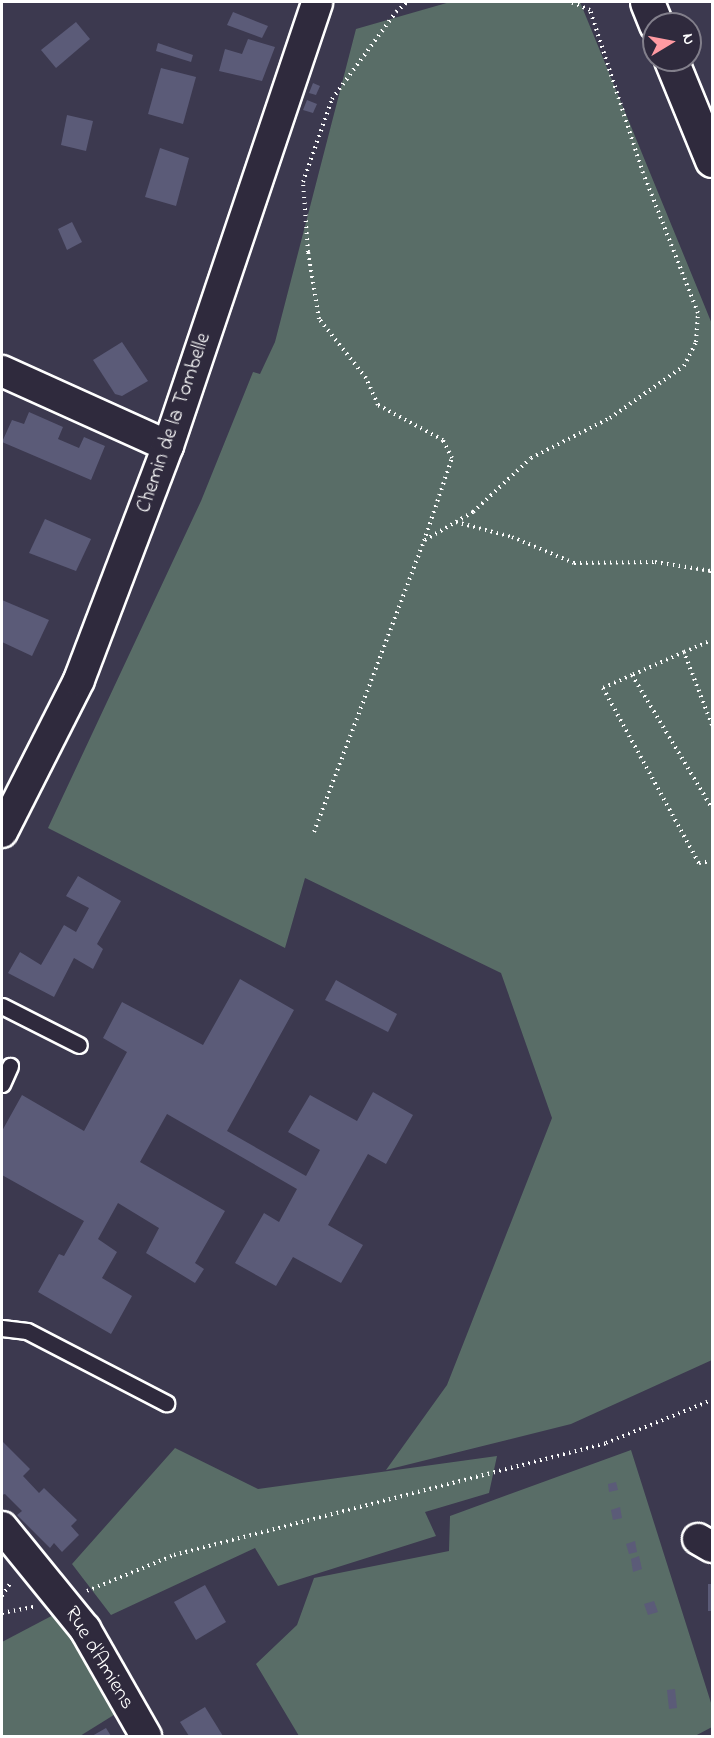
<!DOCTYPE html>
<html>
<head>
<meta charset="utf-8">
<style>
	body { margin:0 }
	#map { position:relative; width:714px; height:1738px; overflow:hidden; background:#3c394f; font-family:"Indie Flower",sans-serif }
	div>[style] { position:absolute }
	.green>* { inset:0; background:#596d67 }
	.building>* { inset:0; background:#5b5b78 }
	.path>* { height:4px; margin-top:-2px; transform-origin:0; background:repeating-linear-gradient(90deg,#fff 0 1.5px,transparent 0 6px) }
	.roads { filter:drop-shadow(2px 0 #fff) drop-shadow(-2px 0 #fff) drop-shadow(0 2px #fff) drop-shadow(0 -2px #fff) }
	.lane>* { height:15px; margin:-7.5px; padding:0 7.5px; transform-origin:7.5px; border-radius:7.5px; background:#2f2a3d }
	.street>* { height:30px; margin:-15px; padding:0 15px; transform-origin:15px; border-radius:15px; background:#2f2a3d }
	.secondary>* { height:33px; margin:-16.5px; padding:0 16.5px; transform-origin:16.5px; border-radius:16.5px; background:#2f2a3d }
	span { translate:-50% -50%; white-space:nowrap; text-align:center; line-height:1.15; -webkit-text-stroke:4.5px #2f2a3d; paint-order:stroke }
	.street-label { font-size:21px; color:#fff }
	.frame { position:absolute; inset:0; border:3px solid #fff; pointer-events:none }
	.north { position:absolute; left:642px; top:12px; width:60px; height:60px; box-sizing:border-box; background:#2f2a3d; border:2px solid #827f8b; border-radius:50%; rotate:80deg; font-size:16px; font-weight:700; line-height:24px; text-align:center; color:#fff }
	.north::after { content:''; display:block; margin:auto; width:21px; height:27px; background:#ff9aa2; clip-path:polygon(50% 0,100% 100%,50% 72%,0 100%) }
</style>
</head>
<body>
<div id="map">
	<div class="green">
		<i style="clip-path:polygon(450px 2px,580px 2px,712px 324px,712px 1360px,571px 1424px,386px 1470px,447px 1385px,552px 1118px,501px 973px,305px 878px,285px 948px,48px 828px,201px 501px,253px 372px,260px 374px,275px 342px,356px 29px)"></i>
		<i style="clip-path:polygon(175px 1448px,258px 1489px,497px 1456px,489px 1493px,425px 1512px,436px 1536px,278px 1586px,255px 1548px,111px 1615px,72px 1564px)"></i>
		<i style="clip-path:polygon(631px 1450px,712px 1706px,712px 1727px,695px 1736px,299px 1736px,256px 1664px,297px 1625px,314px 1578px,449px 1551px,450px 1516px)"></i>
		<i style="clip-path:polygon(59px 1612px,117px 1713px,80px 1736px,2px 1736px,2px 1642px)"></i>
	</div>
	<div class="building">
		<i style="clip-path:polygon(233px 12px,268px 26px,262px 38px,227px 25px)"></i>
		<i style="clip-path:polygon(76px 22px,90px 39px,56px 68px,41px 50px)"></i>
		<i style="clip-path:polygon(248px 39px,275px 47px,262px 81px,219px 71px,225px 49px,242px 54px)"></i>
		<i style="clip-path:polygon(158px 43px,193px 55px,191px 62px,156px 51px)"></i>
		<i style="clip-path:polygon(161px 68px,196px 77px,183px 124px,148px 114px)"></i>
		<i style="clip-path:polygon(313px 83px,320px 86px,316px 95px,309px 93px)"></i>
		<i style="clip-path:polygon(307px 100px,317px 104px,313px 113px,303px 110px)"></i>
		<i style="clip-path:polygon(67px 115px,93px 121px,86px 151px,61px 145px)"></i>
		<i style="clip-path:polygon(160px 148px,189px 158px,176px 206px,145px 197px)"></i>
		<i style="clip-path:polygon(72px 222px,82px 242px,67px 250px,58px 229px)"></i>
		<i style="clip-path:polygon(122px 342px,148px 381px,122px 396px,115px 394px,93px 360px)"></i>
		<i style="clip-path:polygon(29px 412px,63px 427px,58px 439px,79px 448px,84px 437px,105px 446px,91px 480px,2px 442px,12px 420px,24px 424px)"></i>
		<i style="clip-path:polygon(45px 519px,91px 539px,76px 571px,29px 553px)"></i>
		<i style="clip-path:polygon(2px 600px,49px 620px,32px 656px,2px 642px)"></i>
		<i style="clip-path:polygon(78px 876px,121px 901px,97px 944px,103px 949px,93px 969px,74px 958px,54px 997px,8px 973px,20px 952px,41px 965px,64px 925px,76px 932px,89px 908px,66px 896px)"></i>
		<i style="clip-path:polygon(240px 979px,294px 1010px,227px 1131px,306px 1176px,320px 1150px,288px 1132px,310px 1095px,357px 1121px,373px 1092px,413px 1115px,386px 1164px,368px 1154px,328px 1225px,363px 1245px,341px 1283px,293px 1257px,276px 1286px,235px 1263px,264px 1213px,279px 1222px,297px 1189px,167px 1114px,140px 1162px,225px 1211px,195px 1263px,204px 1269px,195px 1283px,146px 1253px,159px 1228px,118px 1203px,98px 1239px,117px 1252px,102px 1278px,132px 1296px,111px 1334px,38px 1292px,59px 1254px,64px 1256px,84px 1221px,2px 1175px,2px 1131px,22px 1095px,84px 1131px,127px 1052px,103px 1038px,122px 1002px,203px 1045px)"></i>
		<i style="clip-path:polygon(336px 980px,397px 1014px,388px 1032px,325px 1000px)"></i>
		<i style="clip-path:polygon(2px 1441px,30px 1469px,23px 1476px,39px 1493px,44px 1488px,77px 1520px,71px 1526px,79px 1535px,62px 1552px,54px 1543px,50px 1548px,17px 1515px,22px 1511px,5px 1494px,2px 1495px)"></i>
		<i style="clip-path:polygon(616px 1482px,618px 1490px,609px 1492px,608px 1484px)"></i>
		<i style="clip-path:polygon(620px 1507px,622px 1518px,613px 1520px,611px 1510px)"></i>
		<i style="clip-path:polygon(635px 1541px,637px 1552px,629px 1554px,626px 1544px)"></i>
		<i style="clip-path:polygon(639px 1556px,642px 1569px,633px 1572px,631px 1559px)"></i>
		<i style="clip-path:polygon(708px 1584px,712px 1584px,712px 1611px,708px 1611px)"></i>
		<i style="clip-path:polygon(205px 1585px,226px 1622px,196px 1640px,174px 1602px)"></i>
		<i style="clip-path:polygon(654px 1601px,658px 1612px,648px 1615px,644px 1604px)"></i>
		<i style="clip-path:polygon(675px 1689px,677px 1708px,669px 1709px,667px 1690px)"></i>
		<i style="clip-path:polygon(205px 1707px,223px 1736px,189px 1736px,180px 1722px)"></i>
		<i style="clip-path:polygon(106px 1728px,111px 1736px,92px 1736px)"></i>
	</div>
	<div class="path">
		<i style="left:456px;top:522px;width:58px;rotate:15deg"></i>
		<i style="left:512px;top:537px;width:67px;rotate:22.8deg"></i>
		<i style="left:574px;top:563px;width:81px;rotate:-0.7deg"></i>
		<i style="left:655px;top:562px;width:57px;rotate:9.1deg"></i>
		<i style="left:711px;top:571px;width:3px;rotate:72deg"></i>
		<i style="left:425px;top:540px;width:56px;rotate:-30.3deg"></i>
		<i style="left:473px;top:512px;width:79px;rotate:-43deg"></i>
		<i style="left:531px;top:458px;width:89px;rotate:-26.9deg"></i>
		<i style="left:610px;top:418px;width:90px;rotate:-35.1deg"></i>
		<i style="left:684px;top:366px;width:27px;rotate:-63deg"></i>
		<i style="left:696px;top:342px;width:29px;rotate:-86deg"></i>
		<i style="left:698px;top:313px;width:150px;rotate:-111.4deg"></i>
		<i style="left:643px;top:173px;width:171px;rotate:-108deg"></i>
		<i style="left:590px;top:10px;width:21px;rotate:-157deg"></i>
		<i style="left:684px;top:652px;width:30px;rotate:-23deg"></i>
		<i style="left:632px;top:675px;width:32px;rotate:156deg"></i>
		<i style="left:603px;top:688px;width:200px;rotate:61.3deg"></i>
		<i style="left:699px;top:863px;width:13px;rotate:-9deg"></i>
		<i style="left:712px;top:725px;width:78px;rotate:-111deg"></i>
		<i style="left:684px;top:652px;width:57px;rotate:156.1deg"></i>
		<i style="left:632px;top:675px;width:155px;rotate:59deg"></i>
		<i style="left:314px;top:832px;width:311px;rotate:-69.3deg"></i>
		<i style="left:424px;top:541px;width:88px;rotate:-71.4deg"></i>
		<i style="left:452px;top:458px;width:20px;rotate:-117deg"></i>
		<i style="left:443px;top:440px;width:74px;rotate:-151.7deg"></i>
		<i style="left:378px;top:405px;width:30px;rotate:-114deg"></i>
		<i style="left:366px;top:378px;width:75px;rotate:-128.5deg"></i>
		<i style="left:319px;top:319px;width:68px;rotate:-99.3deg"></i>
		<i style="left:308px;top:252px;width:70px;rotate:-94.1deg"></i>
		<i style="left:303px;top:182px;width:88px;rotate:-70.7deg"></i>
		<i style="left:332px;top:99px;width:108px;rotate:-53.7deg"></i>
		<i style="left:396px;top:12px;width:15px;rotate:-42deg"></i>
		<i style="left:87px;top:1591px;width:94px;rotate:-22.5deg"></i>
		<i style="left:174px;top:1555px;width:446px;rotate:-14.5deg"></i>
		<i style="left:606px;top:1443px;width:114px;rotate:-22.1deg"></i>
		<i style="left:2px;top:1596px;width:17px;rotate:-57deg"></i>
		<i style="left:2px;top:1613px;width:32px;rotate:-11deg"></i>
	</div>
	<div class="roads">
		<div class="lane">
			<i style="left:2px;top:1006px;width:86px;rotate:26.9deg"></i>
			<i style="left:2px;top:1084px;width:20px;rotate:-66deg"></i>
			<i style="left:2px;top:1328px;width:25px;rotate:7deg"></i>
			<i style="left:27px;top:1331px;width:157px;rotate:27.4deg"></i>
		</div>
		<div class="street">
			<i style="left:2px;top:371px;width:182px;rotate:24.3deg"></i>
			<i style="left:2px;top:832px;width:170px;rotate:-63.1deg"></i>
			<i style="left:79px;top:680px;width:250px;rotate:-69.2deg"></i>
			<i style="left:168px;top:446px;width:468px;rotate:-71.4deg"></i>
			<i style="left:2px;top:1527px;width:132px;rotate:50.9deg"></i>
			<i style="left:85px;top:1629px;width:123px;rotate:60.3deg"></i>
			<i style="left:698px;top:1539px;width:16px;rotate:30deg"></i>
		</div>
		<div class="secondary">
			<i style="left:647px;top:2px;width:24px;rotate:68deg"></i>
			<i style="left:671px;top:60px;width:108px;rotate:67.7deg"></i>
		</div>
	</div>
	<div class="street-label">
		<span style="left:174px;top:423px;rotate:-71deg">Chemin de la Tombelle</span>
		<span style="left:99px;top:1658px;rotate:59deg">Rue d'Amiens</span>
	</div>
	<div class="frame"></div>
	<div class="north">N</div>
</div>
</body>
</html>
